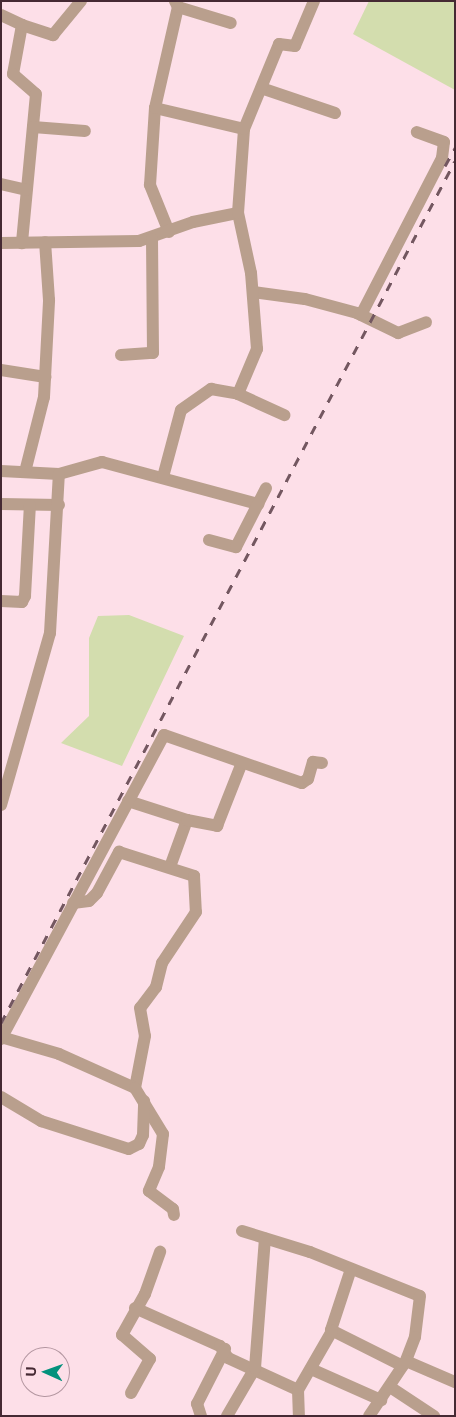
<!DOCTYPE html>
<html>
<head>
<meta charset="utf-8">
<style>
	body { margin:0 }
	#map { position:relative; width:456px; height:1417px; overflow:hidden; background:#fddfe8; font-family:"Noto Sans",sans-serif }
	div>[style] { position:absolute }
	.green>* { inset:0; background:#d3ddae }
	.street>* { height:12px; margin:-6px; padding:0 6px; transform-origin:6px; border-radius:6px; background:#b99f8d }
	.rail>* { height:3px; margin-top:-1.5px; transform-origin:0; background:repeating-linear-gradient(90deg,#735760 0 9px,transparent 0 18px) }
	span { translate:-50% -50%; white-space:nowrap; text-align:center; line-height:1.15; -webkit-text-stroke:4.5px #fddfe8; paint-order:stroke }
	.frame { position:absolute; inset:0; border:2px solid #452933; pointer-events:none }
	.north { position:absolute; left:20px; top:1347px; width:50px; height:50px; box-sizing:border-box; background:#fddfe8; border:1px solid #b396a0; border-radius:50%; rotate:272deg; font-size:14px; font-weight:700; line-height:20px; text-align:center; color:#452933 }
	.north::after { content:''; display:block; margin:auto; width:18px; height:22px; background:#03917c; clip-path:polygon(50% 0,100% 100%,50% 72%,0 100%) }
</style>
</head>
<body>
<div id="map">
	<div class="green">
		<i style="clip-path:polygon(369px 1px,455px 1px,455px 90px,353px 34px)"></i>
		<i style="clip-path:polygon(129px 615px,184px 636px,122px 766px,61px 743px,89px 716px,89px 638px,98px 616px)"></i>
	</div>
	<div class="street">
		<i style="left:178px;top:7px;width:55px;rotate:16.8deg"></i>
		<i style="left:1px;top:15px;width:23px;rotate:25deg"></i>
		<i style="left:22px;top:25px;width:50px;rotate:100.4deg"></i>
		<i style="left:13px;top:74px;width:30px;rotate:41deg"></i>
		<i style="left:36px;top:94px;width:150px;rotate:95.4deg"></i>
		<i style="left:22px;top:25px;width:33px;rotate:18deg"></i>
		<i style="left:53px;top:35px;width:44px;rotate:-50.5deg"></i>
		<i style="left:264px;top:89px;width:75px;rotate:18.7deg"></i>
		<i style="left:155px;top:108px;width:91px;rotate:13.3deg"></i>
		<i style="left:33px;top:127px;width:52px;rotate:4.4deg"></i>
		<i style="left:1px;top:184px;width:26px;rotate:13deg"></i>
		<i style="left:169px;top:232px;width:51px;rotate:-112deg"></i>
		<i style="left:150px;top:185px;width:77px;rotate:-86.3deg"></i>
		<i style="left:155px;top:108px;width:104px;rotate:-77.2deg"></i>
		<i style="left:178px;top:7px;width:7px;rotate:-117deg"></i>
		<i style="left:1px;top:243px;width:138px;rotate:-0.8deg"></i>
		<i style="left:139px;top:241px;width:57px;rotate:-19.4deg"></i>
		<i style="left:193px;top:222px;width:46px;rotate:-11.3deg"></i>
		<i style="left:253px;top:292px;width:52px;rotate:7.7deg"></i>
		<i style="left:305px;top:299px;width:54px;rotate:15.1deg"></i>
		<i style="left:357px;top:313px;width:46px;rotate:26deg"></i>
		<i style="left:398px;top:333px;width:30px;rotate:-21deg"></i>
		<i style="left:361px;top:315px;width:177px;rotate:-62.7deg"></i>
		<i style="left:442px;top:158px;width:16px;rotate:-83deg"></i>
		<i style="left:444px;top:142px;width:29px;rotate:-160deg"></i>
		<i style="left:121px;top:355px;width:32px;rotate:-4deg"></i>
		<i style="left:153px;top:353px;width:114px;rotate:-90.5deg"></i>
		<i style="left:1px;top:370px;width:45px;rotate:9deg"></i>
		<i style="left:238px;top:394px;width:49px;rotate:-67.1deg"></i>
		<i style="left:257px;top:349px;width:76px;rotate:-94.5deg"></i>
		<i style="left:251px;top:273px;width:61px;rotate:-102.2deg"></i>
		<i style="left:238px;top:213px;width:84px;rotate:-85.9deg"></i>
		<i style="left:244px;top:129px;width:92px;rotate:-67.6deg"></i>
		<i style="left:279px;top:44px;width:16px;rotate:7deg"></i>
		<i style="left:295px;top:46px;width:49px;rotate:-67.1deg"></i>
		<i style="left:1px;top:471px;width:58px;rotate:3deg"></i>
		<i style="left:59px;top:474px;width:45px;rotate:-15.6deg"></i>
		<i style="left:102px;top:462px;width:162px;rotate:15.1deg"></i>
		<i style="left:25px;top:472px;width:77px;rotate:-75.8deg"></i>
		<i style="left:44px;top:397px;width:97px;rotate:-87deg"></i>
		<i style="left:49px;top:300px;width:58px;rotate:-93.9deg"></i>
		<i style="left:163px;top:477px;width:69px;rotate:-75deg"></i>
		<i style="left:181px;top:410px;width:37px;rotate:-35deg"></i>
		<i style="left:211px;top:389px;width:27px;rotate:10deg"></i>
		<i style="left:238px;top:394px;width:51px;rotate:24.5deg"></i>
		<i style="left:1px;top:504px;width:58px;rotate:1deg"></i>
		<i style="left:209px;top:540px;width:28px;rotate:15deg"></i>
		<i style="left:236px;top:547px;width:66px;rotate:-63deg"></i>
		<i style="left:1px;top:601px;width:21px;rotate:3deg"></i>
		<i style="left:22px;top:602px;width:7px;rotate:-63deg"></i>
		<i style="left:25px;top:596px;width:91px;rotate:-86.9deg"></i>
		<i style="left:128px;top:801px;width:62px;rotate:17.9deg"></i>
		<i style="left:187px;top:820px;width:50px;rotate:109.9deg"></i>
		<i style="left:1px;top:805px;width:179px;rotate:-74.1deg"></i>
		<i style="left:50px;top:633px;width:159px;rotate:-86.8deg"></i>
		<i style="left:187px;top:820px;width:31px;rotate:11deg"></i>
		<i style="left:217px;top:826px;width:66px;rotate:-68.5deg"></i>
		<i style="left:73px;top:903px;width:16px;rotate:-7deg"></i>
		<i style="left:89px;top:901px;width:11px;rotate:-45deg"></i>
		<i style="left:97px;top:893px;width:47px;rotate:-61.8deg"></i>
		<i style="left:119px;top:852px;width:79px;rotate:17.7deg"></i>
		<i style="left:194px;top:876px;width:36px;rotate:87deg"></i>
		<i style="left:196px;top:912px;width:61px;rotate:123.7deg"></i>
		<i style="left:162px;top:963px;width:25px;rotate:104deg"></i>
		<i style="left:156px;top:987px;width:26px;rotate:127deg"></i>
		<i style="left:140px;top:1008px;width:28px;rotate:80deg"></i>
		<i style="left:145px;top:1036px;width:53px;rotate:100.9deg"></i>
		<i style="left:1px;top:1037px;width:60px;rotate:16.3deg"></i>
		<i style="left:59px;top:1054px;width:83px;rotate:24.1deg"></i>
		<i style="left:135px;top:1088px;width:54px;rotate:58.7deg"></i>
		<i style="left:163px;top:1134px;width:33px;rotate:97deg"></i>
		<i style="left:159px;top:1167px;width:26px;rotate:113deg"></i>
		<i style="left:149px;top:1191px;width:30px;rotate:37deg"></i>
		<i style="left:173px;top:1209px;width:6px;rotate:81deg"></i>
		<i style="left:1px;top:1039px;width:345px;rotate:-61.8deg"></i>
		<i style="left:164px;top:735px;width:146px;rotate:19.2deg"></i>
		<i style="left:302px;top:783px;width:7px;rotate:-34deg"></i>
		<i style="left:308px;top:779px;width:18px;rotate:-74deg"></i>
		<i style="left:313px;top:762px;width:9px;rotate:6deg"></i>
		<i style="left:1px;top:1097px;width:47px;rotate:31deg"></i>
		<i style="left:41px;top:1121px;width:92px;rotate:17.7deg"></i>
		<i style="left:129px;top:1149px;width:11px;rotate:-27deg"></i>
		<i style="left:139px;top:1144px;width:10px;rotate:-66deg"></i>
		<i style="left:143px;top:1135px;width:34px;rotate:-88deg"></i>
		<i style="left:242px;top:1231px;width:71px;rotate:17.2deg"></i>
		<i style="left:310px;top:1252px;width:118px;rotate:21.8deg"></i>
		<i style="left:420px;top:1296px;width:41px;rotate:97deg"></i>
		<i style="left:415px;top:1337px;width:26px;rotate:111deg"></i>
		<i style="left:406px;top:1361px;width:66px;rotate:123.9deg"></i>
		<i style="left:351px;top:1269px;width:64px;rotate:108.2deg"></i>
		<i style="left:331px;top:1330px;width:80px;rotate:26.6deg"></i>
		<i style="left:135px;top:1308px;width:93px;rotate:24.1deg"></i>
		<i style="left:220px;top:1346px;width:14px;rotate:56deg"></i>
		<i style="left:228px;top:1358px;width:77px;rotate:24.6deg"></i>
		<i style="left:298px;top:1390px;width:26px;rotate:88deg"></i>
		<i style="left:406px;top:1361px;width:53px;rotate:23.2deg"></i>
		<i style="left:311px;top:1369px;width:77px;rotate:23.9deg"></i>
		<i style="left:390px;top:1387px;width:53px;rotate:33.4deg"></i>
		<i style="left:298px;top:1390px;width:68px;rotate:-60deg"></i>
		<i style="left:131px;top:1393px;width:39px;rotate:-61deg"></i>
		<i style="left:150px;top:1359px;width:37px;rotate:-139deg"></i>
		<i style="left:122px;top:1335px;width:47px;rotate:-60.7deg"></i>
		<i style="left:145px;top:1294px;width:45px;rotate:-70.3deg"></i>
		<i style="left:201px;top:1416px;width:13px;rotate:-108deg"></i>
		<i style="left:197px;top:1404px;width:62px;rotate:-63deg"></i>
		<i style="left:227px;top:1416px;width:56px;rotate:-59.7deg"></i>
		<i style="left:255px;top:1368px;width:130px;rotate:-85.6deg"></i>
	</div>
	<div class="rail">
		<i style="left:445px;top:166px;width:21px;rotate:-61deg"></i>
		<i style="left:1px;top:1023px;width:974px;rotate:-62.23deg"></i>
	</div>
	<div class="frame"></div>
	<div class="north">U</div>
</div>
</body>
</html>
